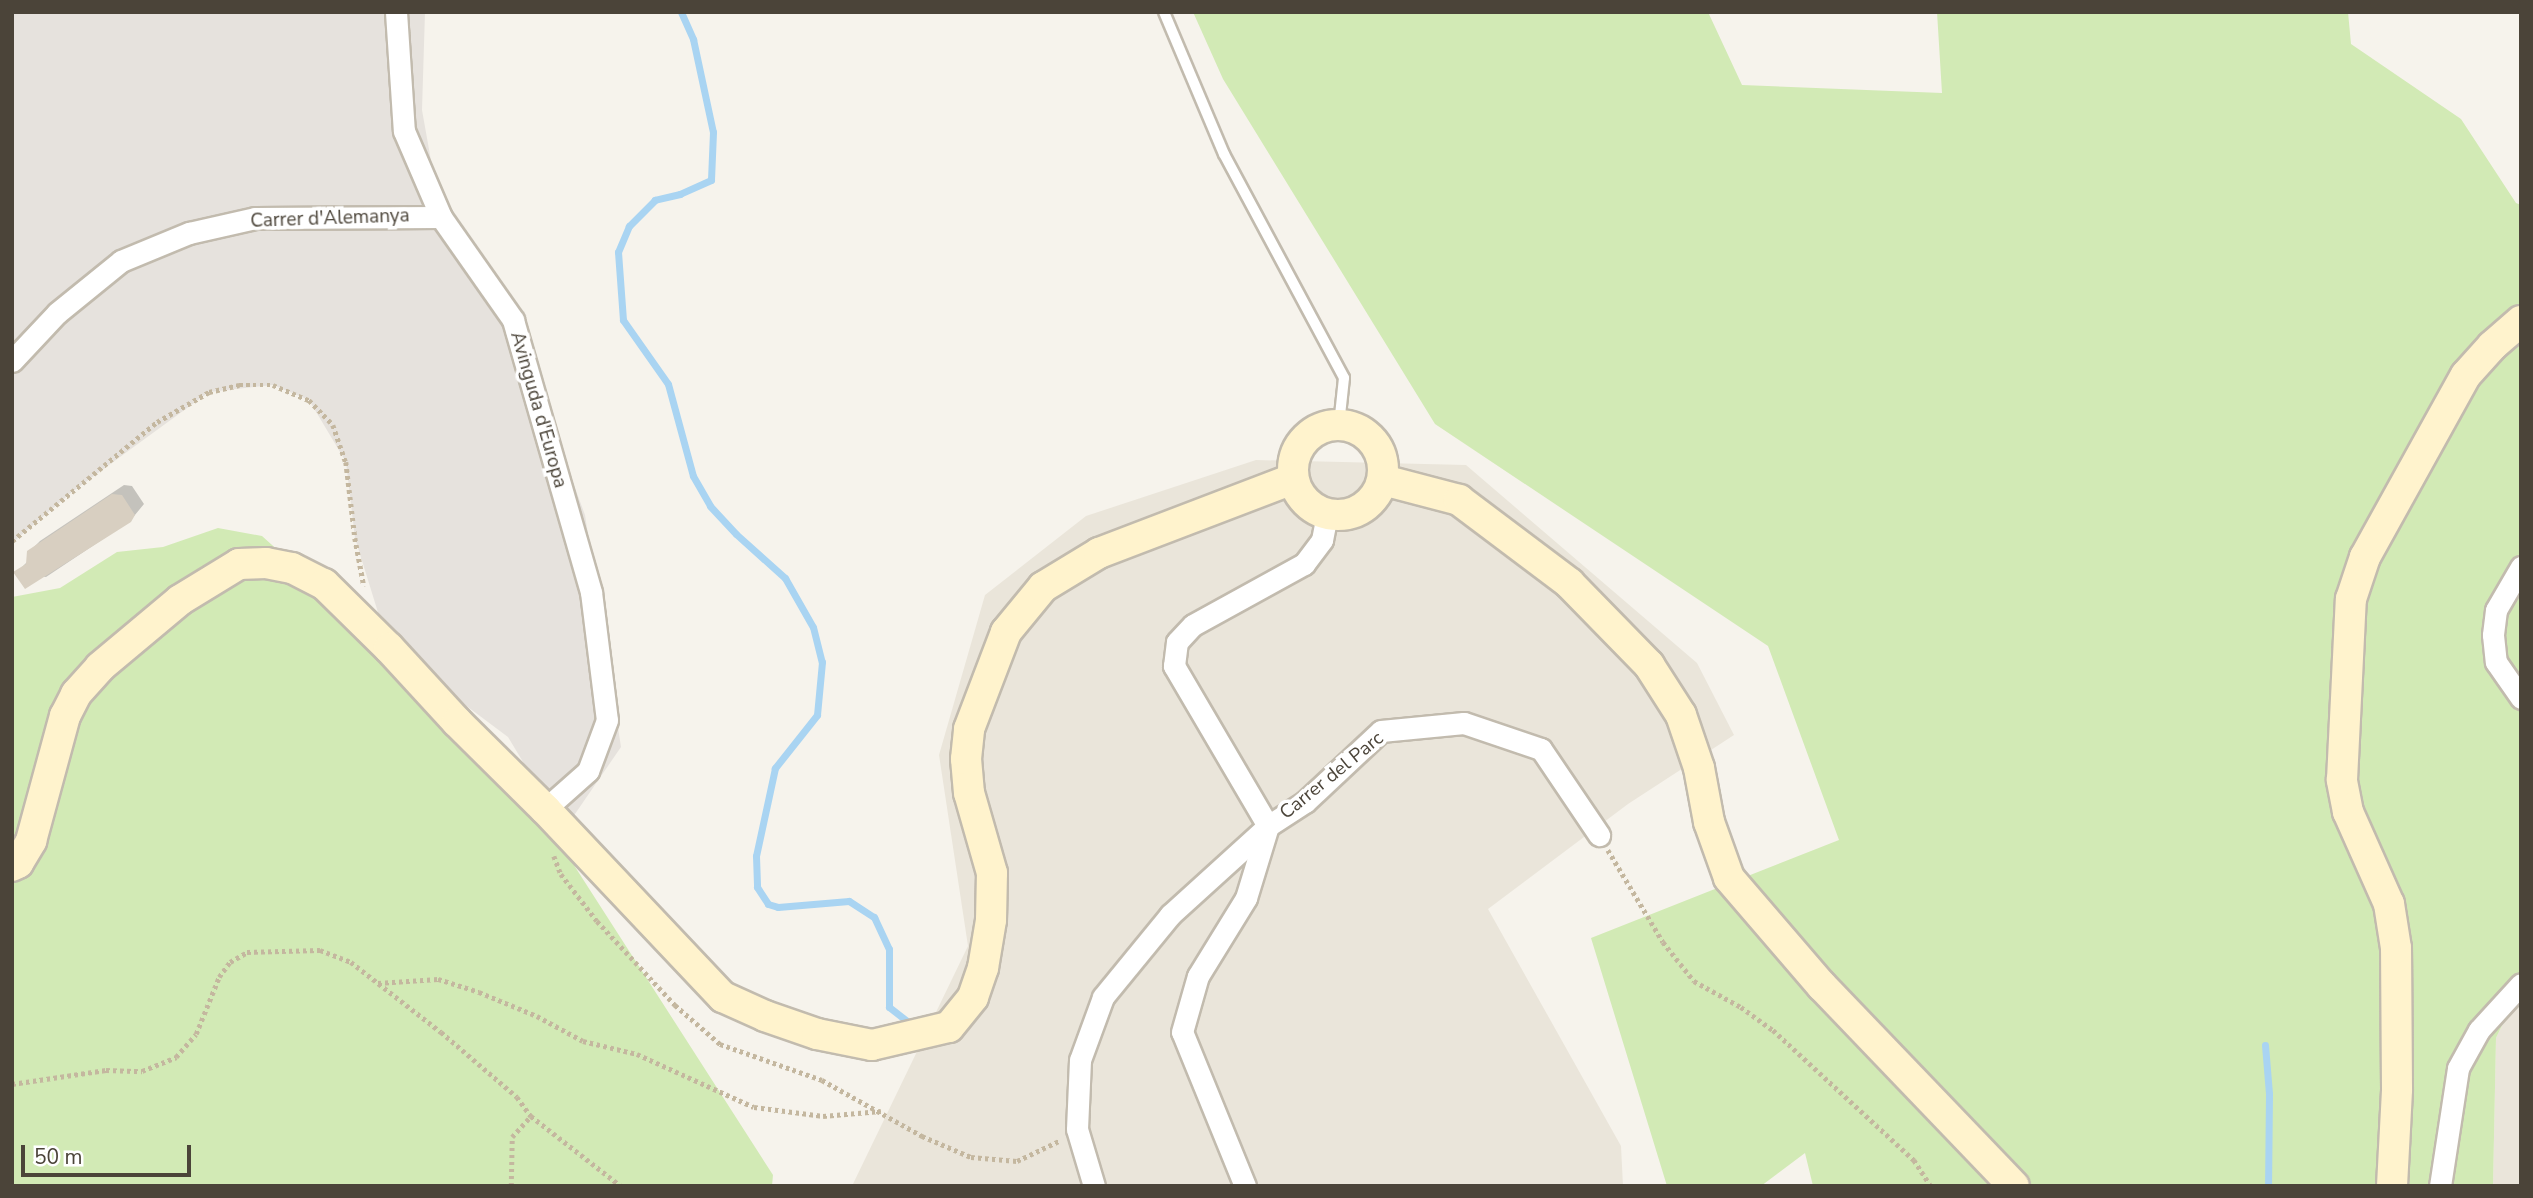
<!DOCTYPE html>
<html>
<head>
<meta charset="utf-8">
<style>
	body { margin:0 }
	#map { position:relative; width:2533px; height:1198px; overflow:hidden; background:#f6f3ec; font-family:"Nunito Sans",sans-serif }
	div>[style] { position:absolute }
	.residential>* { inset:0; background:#eae5da }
	.industrial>* { inset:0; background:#e6e2dd }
	.green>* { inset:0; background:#d2eab5 }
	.shadow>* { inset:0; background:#0003 }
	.stream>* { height:7px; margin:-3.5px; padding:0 3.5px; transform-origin:3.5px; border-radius:3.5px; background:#a9d4f2 }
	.building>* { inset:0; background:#d8cfc1 }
	.path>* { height:4.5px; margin-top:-2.25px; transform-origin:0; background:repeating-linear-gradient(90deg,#c4b79f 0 3.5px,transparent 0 7px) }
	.roads { filter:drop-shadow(2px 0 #c2bbae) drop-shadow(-2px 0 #c2bbae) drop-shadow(0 2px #c2bbae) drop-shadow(0 -2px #c2bbae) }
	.lane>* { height:10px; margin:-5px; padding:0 5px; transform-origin:5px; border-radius:5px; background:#fff }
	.street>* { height:21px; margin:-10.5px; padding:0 10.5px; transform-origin:10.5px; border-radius:10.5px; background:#fff }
	.secondary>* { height:30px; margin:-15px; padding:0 15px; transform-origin:15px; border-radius:15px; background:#fff3cd }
	.secondary>.ring { margin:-15px; padding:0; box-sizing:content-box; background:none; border:30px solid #fff3cd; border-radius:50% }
	span { translate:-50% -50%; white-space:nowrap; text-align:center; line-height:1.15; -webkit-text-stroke:7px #fff; paint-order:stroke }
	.street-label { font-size:19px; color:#4b4439 }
	.frame { position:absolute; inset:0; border:14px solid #4b4439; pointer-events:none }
	.scale { position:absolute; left:21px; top:1145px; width:170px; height:32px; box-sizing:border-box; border:4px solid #4b4439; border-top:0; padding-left:9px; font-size:21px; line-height:24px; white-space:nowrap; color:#4b4439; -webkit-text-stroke:5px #fff; paint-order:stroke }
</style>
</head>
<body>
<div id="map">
	<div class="residential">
		<i style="clip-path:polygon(1256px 460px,1466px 465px,1697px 663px,1734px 735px,1628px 804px,1488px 909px,1621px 1146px,1623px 1186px,852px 1186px,968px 946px,939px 755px,985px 595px,1086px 516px)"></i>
		<i style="clip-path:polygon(2521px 986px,2521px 1186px,2493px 1186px,2496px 1038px)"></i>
	</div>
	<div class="industrial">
		<i style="clip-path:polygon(12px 12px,425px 12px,422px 110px,441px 217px,513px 320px,585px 515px,621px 747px,564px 830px,508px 737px,389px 648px,355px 538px,346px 462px,309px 400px,273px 385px,209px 392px,72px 492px,12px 543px)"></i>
	</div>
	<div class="green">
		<i style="clip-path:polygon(1193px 12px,1708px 12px,1742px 85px,1942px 93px,1937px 12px,2348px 12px,2351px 44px,2461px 119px,2516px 203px,2521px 205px,2521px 986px,2496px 1038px,2493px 1186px,1813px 1186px,1805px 1153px,1761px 1186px,1667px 1186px,1591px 938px,1839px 840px,1768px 646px,1435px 424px,1223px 79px)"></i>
		<i style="clip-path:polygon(218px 528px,262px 536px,500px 750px,773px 1175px,772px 1186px,12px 1186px,12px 597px,60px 588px,117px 552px,163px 547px)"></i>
	</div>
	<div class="shadow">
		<i style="clip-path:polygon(124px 485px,132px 486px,144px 504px,130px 521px,46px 577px,16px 573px,28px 561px,29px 552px,40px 541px)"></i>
	</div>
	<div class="stream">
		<i style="left:681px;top:12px;width:30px;rotate:66deg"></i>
		<i style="left:693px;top:39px;width:95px;rotate:77.9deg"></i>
		<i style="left:713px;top:132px;width:48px;rotate:92.4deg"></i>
		<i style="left:711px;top:180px;width:34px;rotate:156deg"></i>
		<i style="left:680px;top:194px;width:26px;rotate:167deg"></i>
		<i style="left:655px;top:200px;width:37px;rotate:135deg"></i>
		<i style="left:629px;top:226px;width:28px;rotate:113deg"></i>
		<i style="left:618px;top:252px;width:68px;rotate:85.8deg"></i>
		<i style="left:623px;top:320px;width:78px;rotate:54.9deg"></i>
		<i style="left:668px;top:384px;width:95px;rotate:74.8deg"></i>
		<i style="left:693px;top:476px;width:34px;rotate:60deg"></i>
		<i style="left:710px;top:506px;width:38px;rotate:47deg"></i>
		<i style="left:736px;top:534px;width:66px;rotate:41.9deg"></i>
		<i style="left:785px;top:578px;width:56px;rotate:60.3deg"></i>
		<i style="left:813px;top:627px;width:36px;rotate:76deg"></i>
		<i style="left:822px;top:662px;width:53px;rotate:95.4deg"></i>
		<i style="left:817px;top:715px;width:68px;rotate:128.4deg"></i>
		<i style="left:775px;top:768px;width:90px;rotate:102.2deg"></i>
		<i style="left:756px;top:856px;width:31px;rotate:88deg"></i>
		<i style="left:757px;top:887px;width:20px;rotate:57deg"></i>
		<i style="left:768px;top:904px;width:10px;rotate:17deg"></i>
		<i style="left:778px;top:907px;width:71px;rotate:-4.8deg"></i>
		<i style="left:849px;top:901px;width:30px;rotate:33deg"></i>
		<i style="left:874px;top:917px;width:35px;rotate:65deg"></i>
		<i style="left:889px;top:949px;width:58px;rotate:90deg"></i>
		<i style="left:889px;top:1007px;width:24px;rotate:38deg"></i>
		<i style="left:2265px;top:1045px;width:49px;rotate:85.3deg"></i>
		<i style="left:2269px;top:1094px;width:92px;rotate:90.6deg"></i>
	</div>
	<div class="building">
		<i style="clip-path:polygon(112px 494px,122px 495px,135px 515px,131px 522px,25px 589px,13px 572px,26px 564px,27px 551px)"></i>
	</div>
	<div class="path">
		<i style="left:12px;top:541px;width:188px;rotate:-39.4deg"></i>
		<i style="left:157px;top:422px;width:60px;rotate:-30deg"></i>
		<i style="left:209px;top:392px;width:31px;rotate:-13deg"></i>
		<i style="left:239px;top:385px;width:34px"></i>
		<i style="left:273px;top:385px;width:39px;rotate:23deg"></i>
		<i style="left:309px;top:400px;width:35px;rotate:46deg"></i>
		<i style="left:333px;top:425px;width:39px;rotate:71deg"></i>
		<i style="left:346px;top:462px;width:77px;rotate:83.2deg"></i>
		<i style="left:355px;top:538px;width:49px;rotate:79.4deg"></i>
		<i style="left:1608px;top:850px;width:107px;rotate:59.1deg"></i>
		<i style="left:1663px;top:942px;width:50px;rotate:51.5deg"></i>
		<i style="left:1694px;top:981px;width:54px;rotate:29deg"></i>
		<i style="left:1741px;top:1007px;width:39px;rotate:36deg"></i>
		<i style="left:1773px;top:1030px;width:192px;rotate:42.7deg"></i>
		<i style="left:1914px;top:1160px;width:31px;rotate:57deg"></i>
		<i style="left:554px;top:856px;width:19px;rotate:69deg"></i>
		<i style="left:561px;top:874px;width:59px;rotate:52.5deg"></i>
		<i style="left:597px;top:921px;width:115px;rotate:47.1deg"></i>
		<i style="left:675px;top:1005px;width:60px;rotate:40.9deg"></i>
		<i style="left:720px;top:1044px;width:108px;rotate:19.4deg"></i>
		<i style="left:822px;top:1080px;width:115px;rotate:29.2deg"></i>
		<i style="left:922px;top:1136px;width:53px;rotate:23.2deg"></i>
		<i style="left:971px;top:1157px;width:46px;rotate:5deg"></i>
		<i style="left:1017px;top:1161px;width:47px;rotate:-25.5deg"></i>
		<i style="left:378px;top:983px;width:60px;rotate:-3.8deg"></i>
		<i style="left:438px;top:979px;width:43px;rotate:17.6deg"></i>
		<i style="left:479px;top:992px;width:63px;rotate:22.5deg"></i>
		<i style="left:537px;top:1016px;width:52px;rotate:28.5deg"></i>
		<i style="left:583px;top:1041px;width:56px;rotate:13.5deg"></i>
		<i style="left:637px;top:1054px;width:128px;rotate:24.4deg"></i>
		<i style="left:754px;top:1107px;width:70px;rotate:7.4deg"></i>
		<i style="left:823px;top:1116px;width:58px;rotate:-4.9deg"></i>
		<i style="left:12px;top:1084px;width:95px;rotate:-8.5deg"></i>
		<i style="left:106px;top:1070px;width:36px;rotate:2deg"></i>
		<i style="left:142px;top:1071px;width:37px;rotate:-22deg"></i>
		<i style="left:176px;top:1057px;width:30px;rotate:-49deg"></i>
		<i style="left:196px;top:1034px;width:61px;rotate:-68deg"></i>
		<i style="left:219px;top:977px;width:19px;rotate:-54deg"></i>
		<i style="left:230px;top:962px;width:20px;rotate:-30deg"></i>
		<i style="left:247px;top:952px;width:73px;rotate:-1.6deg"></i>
		<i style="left:320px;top:950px;width:33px;rotate:21deg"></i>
		<i style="left:351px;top:962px;width:114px;rotate:37.9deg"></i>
		<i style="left:441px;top:1032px;width:100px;rotate:40.5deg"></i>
		<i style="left:517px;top:1097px;width:24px;rotate:54deg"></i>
		<i style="left:531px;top:1116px;width:114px;rotate:37.9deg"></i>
		<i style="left:511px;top:1186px;width:49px;rotate:-88.8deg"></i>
		<i style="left:512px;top:1137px;width:28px;rotate:-48deg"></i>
	</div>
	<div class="roads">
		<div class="lane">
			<i style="left:1164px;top:12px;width:154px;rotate:67.1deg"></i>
			<i style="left:1224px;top:154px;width:254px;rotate:61.8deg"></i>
			<i style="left:1344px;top:378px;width:47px;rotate:96.1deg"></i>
		</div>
		<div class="street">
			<i style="left:396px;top:12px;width:119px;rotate:86.2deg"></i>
			<i style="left:404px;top:131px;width:94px;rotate:66.7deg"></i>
			<i style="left:441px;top:217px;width:126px;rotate:55deg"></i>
			<i style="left:513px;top:320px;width:283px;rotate:74deg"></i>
			<i style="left:591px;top:592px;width:129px;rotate:82.9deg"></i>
			<i style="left:607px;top:720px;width:54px;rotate:110.4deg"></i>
			<i style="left:588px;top:771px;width:57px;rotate:138.5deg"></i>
			<i style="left:12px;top:361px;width:66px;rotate:-46.8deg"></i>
			<i style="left:57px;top:313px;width:82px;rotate:-39.1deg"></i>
			<i style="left:121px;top:261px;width:74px;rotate:-22.4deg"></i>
			<i style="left:189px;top:233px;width:68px;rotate:-12.8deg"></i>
			<i style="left:255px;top:218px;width:186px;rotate:-0.3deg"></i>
			<i style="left:2521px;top:567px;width:50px;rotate:120.2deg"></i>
			<i style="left:2496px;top:610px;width:25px;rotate:97deg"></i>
			<i style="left:2493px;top:635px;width:27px;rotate:84deg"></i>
			<i style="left:2496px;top:662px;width:44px;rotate:55.2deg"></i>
			<i style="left:1094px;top:1186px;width:59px;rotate:-106.6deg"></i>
			<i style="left:1077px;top:1129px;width:69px;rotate:-87.5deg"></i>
			<i style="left:1080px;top:1060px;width:67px;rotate:-69.9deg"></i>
			<i style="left:1103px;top:997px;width:106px;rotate:-50.7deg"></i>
			<i style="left:1170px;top:915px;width:132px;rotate:-42.2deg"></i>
			<i style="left:1268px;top:826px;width:44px;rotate:-33deg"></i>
			<i style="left:1305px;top:802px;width:104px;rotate:-43.1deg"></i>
			<i style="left:1381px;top:731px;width:83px;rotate:-5.5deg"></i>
			<i style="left:1464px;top:723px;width:81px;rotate:18.7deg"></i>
			<i style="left:1541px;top:749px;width:104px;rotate:56deg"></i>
			<i style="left:1245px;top:1186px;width:166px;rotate:-112.2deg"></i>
			<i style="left:1182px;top:1032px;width:58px;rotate:-74.1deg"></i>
			<i style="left:1198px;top:976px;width:92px;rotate:-58.4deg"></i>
			<i style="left:1246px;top:898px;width:75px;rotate:-73deg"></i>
			<i style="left:1268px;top:826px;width:186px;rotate:-120.4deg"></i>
			<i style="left:1174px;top:666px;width:24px;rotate:-83deg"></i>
			<i style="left:1177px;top:642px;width:23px;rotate:-47deg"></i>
			<i style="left:1193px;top:625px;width:127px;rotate:-28.8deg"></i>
			<i style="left:1304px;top:564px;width:30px;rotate:-53deg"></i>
			<i style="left:1322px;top:540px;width:26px;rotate:-79deg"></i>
			<i style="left:2440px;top:1186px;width:119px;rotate:-81.3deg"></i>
			<i style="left:2458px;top:1068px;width:43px;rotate:-61.1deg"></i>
			<i style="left:2479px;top:1030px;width:62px;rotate:-47.6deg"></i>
		</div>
		<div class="secondary">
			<i class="ring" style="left:1293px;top:425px;width:60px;height:60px"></i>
			<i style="left:1383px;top:480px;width:79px;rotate:14.7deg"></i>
			<i style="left:1459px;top:500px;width:138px;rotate:37deg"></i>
			<i style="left:1569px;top:583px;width:115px;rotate:45.7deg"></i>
			<i style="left:1649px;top:665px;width:59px;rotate:57.4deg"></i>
			<i style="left:1681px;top:715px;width:56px;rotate:71.2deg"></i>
			<i style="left:1699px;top:768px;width:55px;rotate:79.5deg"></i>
			<i style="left:1709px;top:822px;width:59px;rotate:70.3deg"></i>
			<i style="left:1729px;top:878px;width:143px;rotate:49.3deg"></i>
			<i style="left:1822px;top:986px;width:277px;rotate:46.2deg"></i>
			<i style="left:12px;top:866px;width:7px;rotate:-27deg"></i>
			<i style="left:18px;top:863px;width:26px;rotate:-59deg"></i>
			<i style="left:31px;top:841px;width:130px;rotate:-74.8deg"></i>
			<i style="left:65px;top:716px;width:25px;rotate:-63deg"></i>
			<i style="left:76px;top:694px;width:36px;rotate:-48deg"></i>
			<i style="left:100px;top:667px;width:104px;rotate:-39.9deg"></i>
			<i style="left:180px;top:600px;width:69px;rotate:-31.4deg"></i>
			<i style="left:239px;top:564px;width:27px;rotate:-2deg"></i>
			<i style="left:266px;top:563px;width:26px;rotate:11deg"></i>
			<i style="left:292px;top:568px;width:36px;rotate:27deg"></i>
			<i style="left:324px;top:584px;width:91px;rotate:44.6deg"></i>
			<i style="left:389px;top:648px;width:100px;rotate:47.4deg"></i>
			<i style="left:457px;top:722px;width:124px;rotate:44.7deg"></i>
			<i style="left:545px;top:809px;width:259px;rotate:46.6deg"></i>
			<i style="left:723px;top:997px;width:46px;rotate:24.3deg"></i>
			<i style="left:765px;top:1016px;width:55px;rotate:19.1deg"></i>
			<i style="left:817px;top:1034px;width:56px;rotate:11.3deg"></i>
			<i style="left:872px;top:1045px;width:79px;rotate:-13.2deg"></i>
			<i style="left:949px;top:1027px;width:38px;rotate:-51deg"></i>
			<i style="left:973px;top:997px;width:31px;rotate:-71deg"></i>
			<i style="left:983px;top:968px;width:49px;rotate:-80.5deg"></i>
			<i style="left:991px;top:920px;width:47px;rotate:-88.8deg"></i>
			<i style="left:992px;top:873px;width:83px;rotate:-106deg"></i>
			<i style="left:969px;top:793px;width:34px;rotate:-95deg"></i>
			<i style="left:966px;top:759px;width:30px;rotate:-84deg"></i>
			<i style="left:969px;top:729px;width:104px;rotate:-69.1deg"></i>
			<i style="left:1006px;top:632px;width:58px;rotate:-50.6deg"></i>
			<i style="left:1043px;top:587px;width:66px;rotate:-31.3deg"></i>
			<i style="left:1099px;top:553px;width:208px;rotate:-20.9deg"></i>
			<i style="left:2392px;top:1186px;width:97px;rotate:-87deg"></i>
			<i style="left:2397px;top:1089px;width:141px;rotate:-90.4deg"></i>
			<i style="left:2396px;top:948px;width:45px;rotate:-99deg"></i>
			<i style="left:2389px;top:904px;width:101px;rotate:-114deg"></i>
			<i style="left:2348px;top:812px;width:33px;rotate:-101deg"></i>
			<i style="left:2342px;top:780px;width:181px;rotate:-87.2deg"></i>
			<i style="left:2351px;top:599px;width:44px;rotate:-71.6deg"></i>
			<i style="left:2365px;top:557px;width:208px;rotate:-61deg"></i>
			<i style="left:2466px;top:375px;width:39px;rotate:-48deg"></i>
			<i style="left:2492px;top:346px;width:38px;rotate:-41deg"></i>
		</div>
	</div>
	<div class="street-label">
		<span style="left:330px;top:219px;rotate:-2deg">Carrer d'Alemanya</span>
		<span style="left:538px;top:410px;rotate:74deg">Avinguda d'Europa</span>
		<span style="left:1332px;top:776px;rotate:-39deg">Carrer del Parc</span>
	</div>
	<div class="frame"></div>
	<div class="scale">50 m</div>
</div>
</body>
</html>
